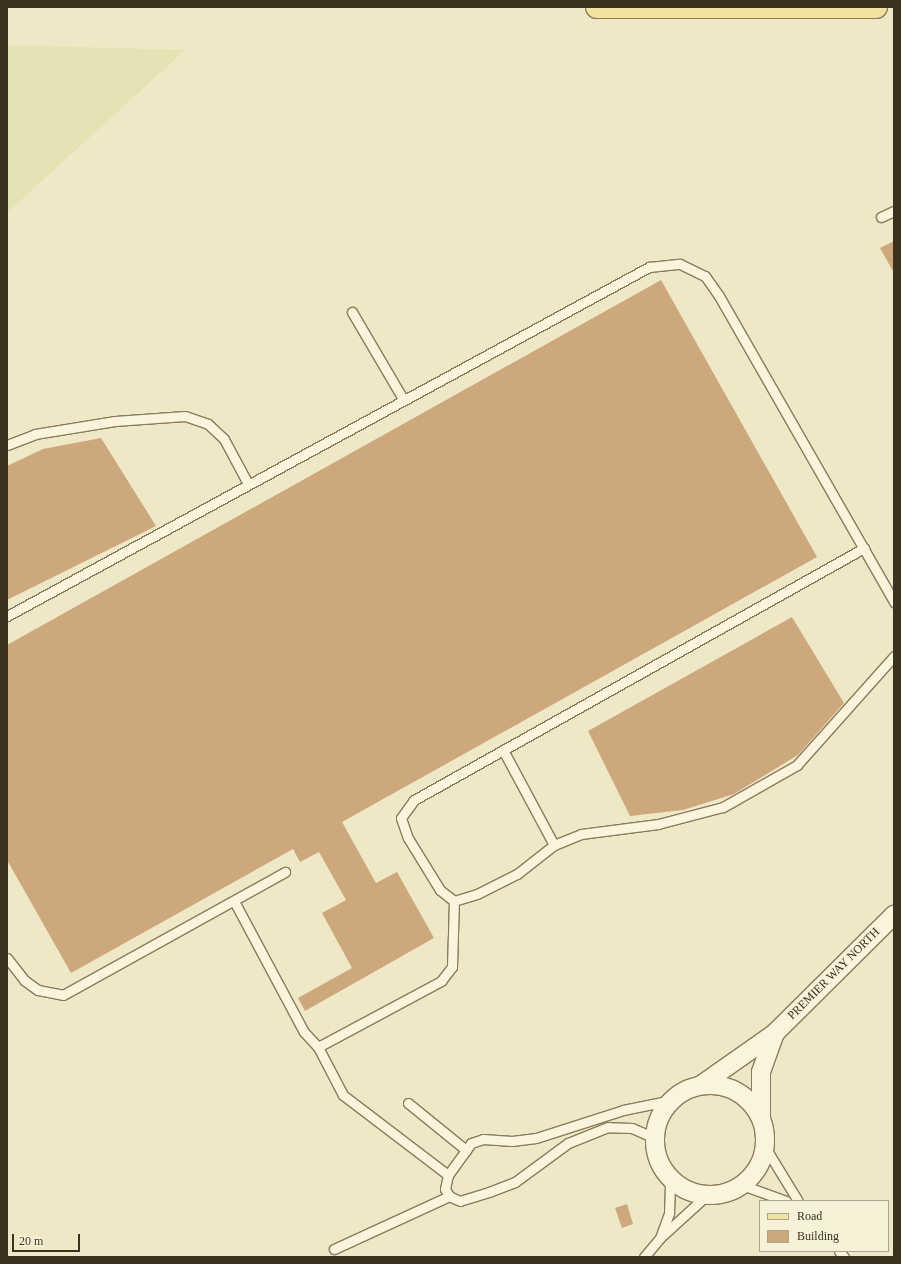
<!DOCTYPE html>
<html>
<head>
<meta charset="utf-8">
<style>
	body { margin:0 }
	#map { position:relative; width:901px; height:1264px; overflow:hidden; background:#efe8c7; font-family:"Times New Roman",serif }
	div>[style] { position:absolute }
	.farmland>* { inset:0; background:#e5e3b4 }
	.building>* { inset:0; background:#cda87d }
	.roads { filter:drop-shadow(1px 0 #8b7b5c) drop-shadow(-1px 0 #8b7b5c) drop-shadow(0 1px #8b7b5c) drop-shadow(0 -1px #8b7b5c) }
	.service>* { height:9px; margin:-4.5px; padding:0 4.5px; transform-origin:4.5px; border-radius:4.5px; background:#f9f4db }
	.minor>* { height:18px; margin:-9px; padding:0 9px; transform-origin:9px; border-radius:9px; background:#f9f4db }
	.minor>.ring { margin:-9px; padding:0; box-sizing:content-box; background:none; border:18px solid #f9f4db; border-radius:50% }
	.primary>* { height:22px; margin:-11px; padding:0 11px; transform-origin:11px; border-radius:11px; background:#f1e2a0 }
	span { translate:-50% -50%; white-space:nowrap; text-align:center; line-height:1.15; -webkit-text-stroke:3px #f6f1d7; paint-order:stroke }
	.street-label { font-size:12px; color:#3b3120 }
	.frame { position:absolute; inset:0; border:8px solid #3b3120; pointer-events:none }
	.legend { position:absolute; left:759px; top:1200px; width:130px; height:52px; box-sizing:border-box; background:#f6f1d7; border:1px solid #aba48e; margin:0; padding:5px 7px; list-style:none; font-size:12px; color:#3b3120 }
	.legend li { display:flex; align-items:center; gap:8px; height:20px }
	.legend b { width:20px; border:1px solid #aba48e }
	.scale { position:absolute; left:12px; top:1234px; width:68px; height:18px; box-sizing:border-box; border:2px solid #3b3120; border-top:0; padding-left:5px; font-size:12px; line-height:14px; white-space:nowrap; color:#3b3120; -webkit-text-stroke:3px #f6f1d7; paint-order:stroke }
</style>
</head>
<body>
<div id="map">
	<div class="farmland">
		<i style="clip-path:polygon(7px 45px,185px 50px,7px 213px)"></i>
	</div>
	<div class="building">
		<i style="clip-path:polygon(894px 241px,894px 273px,880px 248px)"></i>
		<i style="clip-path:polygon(661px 280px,817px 557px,342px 822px,376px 883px,397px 872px,434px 938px,305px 1011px,298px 998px,352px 968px,322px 913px,346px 900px,319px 852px,300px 862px,293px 849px,71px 973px,7px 860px,7px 645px)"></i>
		<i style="clip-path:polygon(101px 438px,156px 526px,7px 600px,7px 466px,43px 449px)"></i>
		<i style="clip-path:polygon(792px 617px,844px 703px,798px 755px,734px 794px,683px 810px,630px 816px,588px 731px)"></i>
		<i style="clip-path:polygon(627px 1204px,633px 1224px,622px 1228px,615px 1208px)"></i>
	</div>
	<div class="roads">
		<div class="service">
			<i style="left:881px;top:217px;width:14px;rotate:-25deg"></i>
			<i style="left:352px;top:312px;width:101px;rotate:59.6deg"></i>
			<i style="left:7px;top:445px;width:30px;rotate:-21deg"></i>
			<i style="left:35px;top:434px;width:81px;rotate:-9.2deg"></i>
			<i style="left:115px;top:421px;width:70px;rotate:-4.1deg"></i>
			<i style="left:185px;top:416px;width:24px;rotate:19deg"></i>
			<i style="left:208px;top:424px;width:22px;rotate:43deg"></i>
			<i style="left:224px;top:439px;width:51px;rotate:61.9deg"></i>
			<i style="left:864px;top:548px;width:516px;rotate:150.75deg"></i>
			<i style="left:414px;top:800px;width:22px;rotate:126deg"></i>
			<i style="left:401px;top:818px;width:21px;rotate:71deg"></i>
			<i style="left:408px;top:838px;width:61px;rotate:58.4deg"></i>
			<i style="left:440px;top:890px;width:18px;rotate:38deg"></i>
			<i style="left:454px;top:901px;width:24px;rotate:-17deg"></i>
			<i style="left:477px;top:894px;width:45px;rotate:-26.6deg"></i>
			<i style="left:517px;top:874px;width:47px;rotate:-38.1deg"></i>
			<i style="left:554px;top:845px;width:29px;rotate:-22deg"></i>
			<i style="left:581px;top:834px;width:78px;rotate:-7.4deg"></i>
			<i style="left:658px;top:824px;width:67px;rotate:-14.7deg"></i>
			<i style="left:723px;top:807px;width:85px;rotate:-29.6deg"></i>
			<i style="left:797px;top:765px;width:146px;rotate:-48.3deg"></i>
			<i style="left:7px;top:616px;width:731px;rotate:-28.53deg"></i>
			<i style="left:649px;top:267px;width:31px;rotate:-6deg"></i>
			<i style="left:680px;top:264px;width:28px;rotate:26deg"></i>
			<i style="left:705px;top:276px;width:24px;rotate:55deg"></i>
			<i style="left:719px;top:296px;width:353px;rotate:60.2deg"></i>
			<i style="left:503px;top:750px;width:108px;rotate:61.8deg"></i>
			<i style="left:234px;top:901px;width:149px;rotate:61.9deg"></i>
			<i style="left:304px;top:1032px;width:21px;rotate:47deg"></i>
			<i style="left:318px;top:1047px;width:140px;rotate:-28.2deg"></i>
			<i style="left:441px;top:981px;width:18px;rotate:-52deg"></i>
			<i style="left:452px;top:967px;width:66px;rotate:-88.3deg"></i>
			<i style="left:7px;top:958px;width:28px;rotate:52deg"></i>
			<i style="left:24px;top:980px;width:17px;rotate:36deg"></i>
			<i style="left:38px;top:990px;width:25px;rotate:11deg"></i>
			<i style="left:63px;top:995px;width:254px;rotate:-29deg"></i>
			<i style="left:318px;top:1047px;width:54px;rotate:62.5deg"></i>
			<i style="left:343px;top:1095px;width:132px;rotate:37.3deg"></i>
			<i style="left:408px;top:1103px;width:75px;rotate:39deg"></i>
			<i style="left:655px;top:1138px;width:25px;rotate:-157deg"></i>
			<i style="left:632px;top:1128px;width:24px;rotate:-178deg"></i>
			<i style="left:608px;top:1127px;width:43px;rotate:158.2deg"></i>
			<i style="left:568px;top:1143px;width:66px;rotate:143.7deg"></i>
			<i style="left:515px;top:1182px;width:28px;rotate:159deg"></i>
			<i style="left:489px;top:1192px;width:30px;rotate:163deg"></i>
			<i style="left:460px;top:1201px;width:12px;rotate:-156deg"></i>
			<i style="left:449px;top:1196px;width:8px;rotate:-120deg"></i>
			<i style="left:445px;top:1189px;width:14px;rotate:-78deg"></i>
			<i style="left:448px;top:1175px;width:39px;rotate:-54deg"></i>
			<i style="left:471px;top:1143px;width:13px;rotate:-18deg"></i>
			<i style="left:483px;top:1139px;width:29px;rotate:4deg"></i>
			<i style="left:512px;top:1141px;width:24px;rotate:-7deg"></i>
			<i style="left:536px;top:1138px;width:91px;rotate:-17.8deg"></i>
			<i style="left:623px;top:1110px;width:50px;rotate:-11.5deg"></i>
			<i style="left:765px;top:1147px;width:63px;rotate:58.6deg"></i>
			<i style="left:742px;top:1185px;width:47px;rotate:20deg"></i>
			<i style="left:662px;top:1236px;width:61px;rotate:-42.3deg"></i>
			<i style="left:334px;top:1249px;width:127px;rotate:-24.7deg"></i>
			<i style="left:839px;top:1251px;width:8px;rotate:50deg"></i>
			<i style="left:644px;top:1257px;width:25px;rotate:-50deg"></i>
			<i style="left:660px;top:1238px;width:27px;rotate:-70deg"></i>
			<i style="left:669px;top:1213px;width:36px;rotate:-88deg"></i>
		</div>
		<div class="minor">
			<i class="ring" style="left:655px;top:1085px;width:92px;height:92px"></i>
			<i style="left:701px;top:1085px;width:90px;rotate:-35.1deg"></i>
			<i style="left:775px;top:1033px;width:168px;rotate:-44.8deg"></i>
			<i style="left:761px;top:1116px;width:44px;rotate:-90deg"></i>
			<i style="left:761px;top:1072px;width:41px;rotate:-70.3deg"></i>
		</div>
		<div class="primary">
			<i style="left:597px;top:7px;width:279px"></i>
		</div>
	</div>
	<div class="street-label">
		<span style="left:834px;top:974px;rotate:-45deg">PREMIER WAY NORTH</span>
	</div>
	<div class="frame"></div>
	<ul class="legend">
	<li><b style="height:5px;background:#f1e2a0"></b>Road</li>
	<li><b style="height:11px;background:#cda87d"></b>Building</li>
	</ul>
	<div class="scale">20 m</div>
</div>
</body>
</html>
